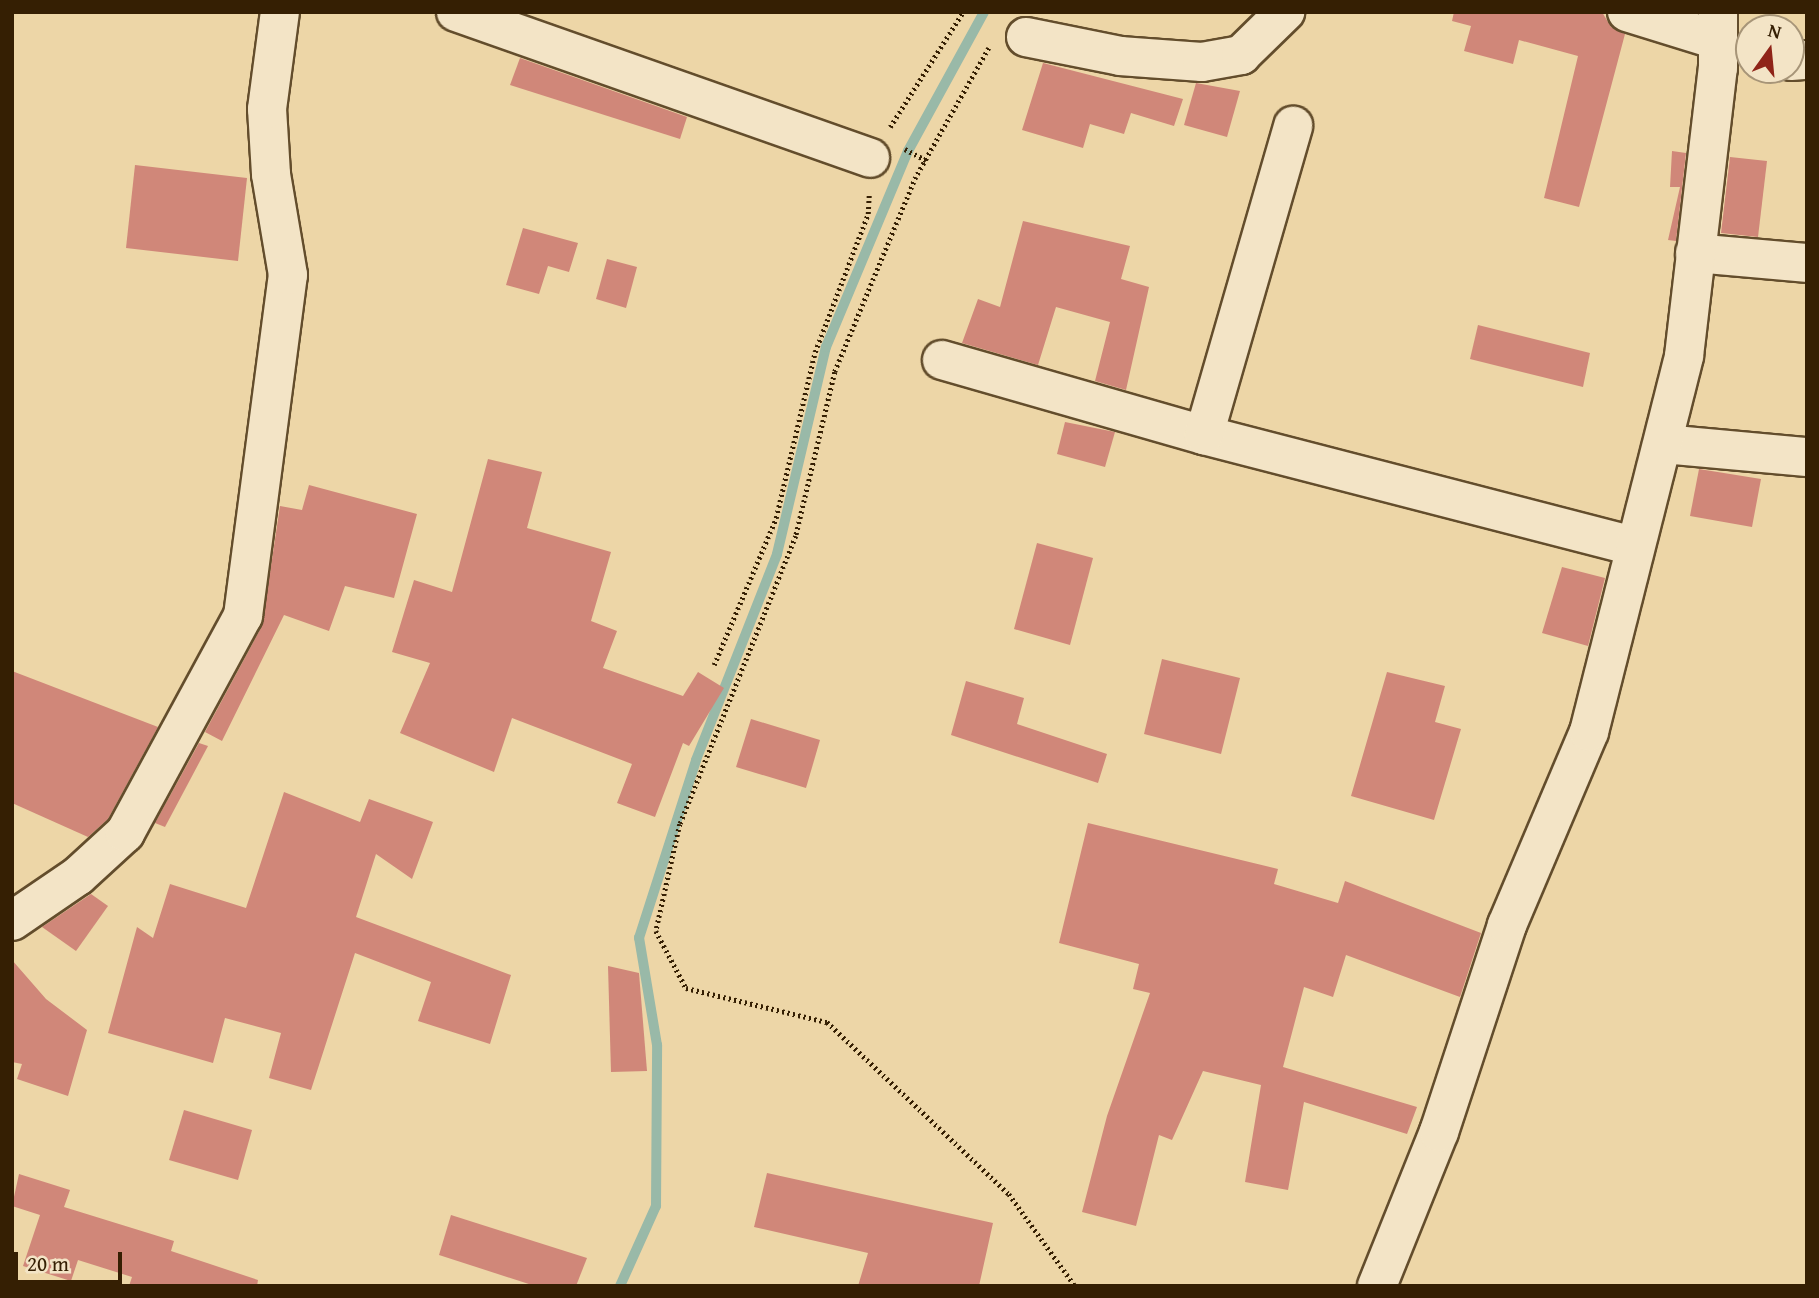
<!DOCTYPE html>
<html>
<head>
<meta charset="utf-8">
<style>
	body { margin:0 }
	#map { position:relative; width:1819px; height:1298px; overflow:hidden; background:#edd6a7; font-family:"Gentium Book Plus",serif }
	div>[style] { position:absolute }
	.stream>* { height:10px; margin:-5px; padding:0 5px; transform-origin:5px; border-radius:5px; background:#99b9a8 }
	.building>* { inset:0; background:#d08779 }
	.path>* { height:4.5px; margin-top:-2.25px; transform-origin:0; background:repeating-linear-gradient(90deg,#351f03 0 2px,transparent 0 5.5px) }
	.roads { filter:drop-shadow(2px 0 #634d2c) drop-shadow(-2px 0 #634d2c) drop-shadow(0 2px #634d2c) drop-shadow(0 -2px #634d2c) }
	.street>* { height:38px; margin:-19px; padding:0 19px; transform-origin:19px; border-radius:19px; background:#f3e4c6 }
	span { translate:-50% -50%; white-space:nowrap; text-align:center; line-height:1.15; -webkit-text-stroke:7px #f3e4c6; paint-order:stroke }
	.frame { position:absolute; inset:0; border:14px solid #351f03; pointer-events:none }
	.north { position:absolute; left:1735px; top:14px; width:70px; height:70px; box-sizing:border-box; background:#f3e4c6; border:2px solid #a79578; border-radius:50%; rotate:15deg; font-size:19px; font-weight:700; line-height:28px; text-align:center; color:#351f03 }
	.north::after { content:''; display:block; margin:auto; width:24px; height:32px; background:#8f2418; clip-path:polygon(50% 0,100% 100%,50% 72%,0 100%) }
	.scale { position:absolute; left:14px; top:1252px; width:108px; height:32px; box-sizing:border-box; border:4px solid #351f03; border-top:0; padding-left:9px; font-size:21px; line-height:24px; white-space:nowrap; color:#351f03; -webkit-text-stroke:5px #f3e4c6; paint-order:stroke }
</style>
</head>
<body>
<div id="map">
	<div class="stream">
		<i style="left:620px;top:1286px;width:88px;rotate:-65.8deg"></i>
		<i style="left:656px;top:1206px;width:161px;rotate:-89.6deg"></i>
		<i style="left:657px;top:1045px;width:109px;rotate:-99.5deg"></i>
		<i style="left:639px;top:938px;width:187px;rotate:-72.2deg"></i>
		<i style="left:696px;top:760px;width:221px;rotate:-68.5deg"></i>
		<i style="left:777px;top:554px;width:213px;rotate:-76.7deg"></i>
		<i style="left:826px;top:347px;width:212px;rotate:-67.3deg"></i>
		<i style="left:908px;top:151px;width:158px;rotate:-61.3deg"></i>
	</div>
	<div class="building">
		<i style="clip-path:polygon(1454px 12px,1602px 12px,1611px 27px,1625px 34px,1579px 207px,1544px 198px,1578px 56px,1519px 40px,1513px 64px,1464px 51px,1471px 26px,1452px 21px)"></i>
		<i style="clip-path:polygon(520px 58px,687px 117px,680px 139px,510px 85px)"></i>
		<i style="clip-path:polygon(1043px 63px,1183px 99px,1174px 126px,1131px 113px,1124px 134px,1090px 124px,1083px 148px,1022px 130px)"></i>
		<i style="clip-path:polygon(1196px 83px,1240px 91px,1227px 137px,1184px 125px)"></i>
		<i style="clip-path:polygon(1672px 151px,1686px 153px,1676px 241px,1668px 240px,1680px 187px,1670px 187px)"></i>
		<i style="clip-path:polygon(1730px 157px,1767px 161px,1758px 237px,1721px 233px)"></i>
		<i style="clip-path:polygon(135px 165px,247px 178px,238px 261px,126px 248px)"></i>
		<i style="clip-path:polygon(1023px 221px,1130px 246px,1121px 279px,1149px 287px,1126px 390px,1095px 381px,1110px 322px,1056px 307px,1038px 365px,962px 343px,978px 299px,1000px 307px)"></i>
		<i style="clip-path:polygon(523px 228px,578px 243px,569px 272px,548px 266px,539px 294px,506px 285px)"></i>
		<i style="clip-path:polygon(607px 259px,637px 267px,626px 308px,596px 299px)"></i>
		<i style="clip-path:polygon(1478px 325px,1590px 353px,1583px 387px,1470px 359px)"></i>
		<i style="clip-path:polygon(1065px 422px,1115px 432px,1105px 467px,1057px 454px)"></i>
		<i style="clip-path:polygon(488px 459px,542px 472px,527px 528px,611px 552px,591px 621px,617px 631px,603px 668px,683px 696px,698px 672px,724px 688px,689px 746px,683px 743px,655px 817px,617px 803px,632px 764px,512px 718px,494px 772px,400px 733px,430px 663px,392px 652px,414px 580px,452px 592px)"></i>
		<i style="clip-path:polygon(1699px 469px,1761px 479px,1752px 527px,1690px 516px)"></i>
		<i style="clip-path:polygon(309px 485px,417px 514px,394px 598px,345px 586px,329px 631px,284px 615px,222px 741px,205px 732px,262px 626px,280px 506px,302px 510px)"></i>
		<i style="clip-path:polygon(1037px 543px,1093px 558px,1070px 645px,1014px 629px)"></i>
		<i style="clip-path:polygon(1562px 567px,1605px 578px,1588px 646px,1542px 633px)"></i>
		<i style="clip-path:polygon(1162px 659px,1240px 678px,1221px 754px,1144px 734px)"></i>
		<i style="clip-path:polygon(12px 671px,158px 727px,108px 819px,88px 837px,12px 803px)"></i>
		<i style="clip-path:polygon(1387px 672px,1445px 686px,1435px 722px,1461px 729px,1434px 820px,1351px 796px)"></i>
		<i style="clip-path:polygon(966px 681px,1024px 698px,1017px 724px,1107px 754px,1098px 783px,951px 735px)"></i>
		<i style="clip-path:polygon(751px 719px,820px 740px,806px 788px,736px 767px)"></i>
		<i style="clip-path:polygon(199px 743px,208px 746px,165px 827px,155px 823px)"></i>
		<i style="clip-path:polygon(284px 792px,360px 822px,369px 799px,433px 822px,412px 879px,376px 854px,356px 917px,511px 975px,490px 1044px,418px 1021px,431px 982px,355px 953px,311px 1090px,269px 1078px,281px 1033px,225px 1018px,213px 1063px,108px 1033px,137px 927px,153px 938px,170px 884px,246px 908px)"></i>
		<i style="clip-path:polygon(1088px 823px,1278px 869px,1274px 884px,1338px 903px,1345px 881px,1481px 933px,1460px 997px,1346px 955px,1333px 997px,1304px 987px,1283px 1067px,1417px 1107px,1407px 1134px,1304px 1102px,1288px 1190px,1245px 1182px,1261px 1085px,1203px 1071px,1172px 1140px,1159px 1135px,1136px 1226px,1082px 1212px,1107px 1116px,1150px 993px,1133px 989px,1139px 964px,1059px 943px)"></i>
		<i style="clip-path:polygon(91px 894px,108px 906px,76px 951px,42px 927px)"></i>
		<i style="clip-path:polygon(12px 960px,46px 999px,87px 1030px,68px 1096px,17px 1079px,22px 1064px,12px 1062px)"></i>
		<i style="clip-path:polygon(608px 966px,639px 973px,647px 1071px,611px 1072px)"></i>
		<i style="clip-path:polygon(184px 1110px,252px 1130px,238px 1180px,169px 1160px)"></i>
		<i style="clip-path:polygon(767px 1173px,993px 1223px,979px 1286px,858px 1286px,868px 1253px,754px 1227px)"></i>
		<i style="clip-path:polygon(19px 1174px,70px 1190px,64px 1207px,174px 1241px,171px 1251px,258px 1280px,257px 1286px,129px 1286px,132px 1277px,78px 1260px,71px 1281px,23px 1266px,40px 1215px,12px 1206px)"></i>
		<i style="clip-path:polygon(451px 1215px,587px 1258px,576px 1286px,535px 1286px,439px 1255px)"></i>
	</div>
	<div class="path">
		<i style="left:989px;top:48px;width:148px;rotate:119.5deg"></i>
		<i style="left:916px;top:177px;width:211px;rotate:112.6deg"></i>
		<i style="left:835px;top:372px;width:169px;rotate:103.4deg"></i>
		<i style="left:796px;top:536px;width:310px;rotate:111.9deg"></i>
		<i style="left:680px;top:824px;width:110px;rotate:102.6deg"></i>
		<i style="left:656px;top:931px;width:64px;rotate:62.2deg"></i>
		<i style="left:686px;top:988px;width:145px;rotate:13.6deg"></i>
		<i style="left:827px;top:1022px;width:250px;rotate:43.4deg"></i>
		<i style="left:1009px;top:1194px;width:113px;rotate:54.3deg"></i>
		<i style="left:890px;top:127px;width:136px;rotate:-57.6deg"></i>
		<i style="left:905px;top:149px;width:24px;rotate:28deg"></i>
		<i style="left:714px;top:665px;width:160px;rotate:-67.1deg"></i>
		<i style="left:776px;top:518px;width:171px;rotate:-76.8deg"></i>
		<i style="left:815px;top:352px;width:148px;rotate:-69deg"></i>
		<i style="left:868px;top:214px;width:21px;rotate:-87deg"></i>
	</div>
	<div class="roads">
		<div class="street">
			<i style="left:456px;top:12px;width:439px;rotate:19.4deg"></i>
			<i style="left:1627px;top:12px;width:94px;rotate:17.3deg"></i>
			<i style="left:1026px;top:37px;width:96px;rotate:11.4deg"></i>
			<i style="left:1120px;top:56px;width:82px;rotate:4.2deg"></i>
			<i style="left:1202px;top:62px;width:40px;rotate:-10deg"></i>
			<i style="left:1241px;top:55px;width:62px;rotate:-44.3deg"></i>
			<i style="left:1791px;top:61px;width:16px;rotate:-4deg"></i>
			<i style="left:1695px;top:253px;width:112px;rotate:5.1deg"></i>
			<i style="left:942px;top:360px;width:273px;rotate:16deg"></i>
			<i style="left:1204px;top:435px;width:444px;rotate:14.5deg"></i>
			<i style="left:1204px;top:435px;width:322px;rotate:-73.9deg"></i>
			<i style="left:1663px;top:444px;width:145px;rotate:5.2deg"></i>
			<i style="left:12px;top:921px;width:80px;rotate:-34.3deg"></i>
			<i style="left:78px;top:876px;width:64px;rotate:-42.5deg"></i>
			<i style="left:125px;top:833px;width:247px;rotate:-61.5deg"></i>
			<i style="left:243px;top:616px;width:344px;rotate:-82.5deg"></i>
			<i style="left:288px;top:275px;width:102px;rotate:-99.6deg"></i>
			<i style="left:271px;top:174px;width:65px;rotate:-93.5deg"></i>
			<i style="left:267px;top:109px;width:98px;rotate:-82.4deg"></i>
			<i style="left:1377px;top:1286px;width:166px;rotate:-68.1deg"></i>
			<i style="left:1439px;top:1132px;width:218px;rotate:-71.8deg"></i>
			<i style="left:1507px;top:925px;width:210px;rotate:-67deg"></i>
			<i style="left:1589px;top:732px;width:388px;rotate:-75.8deg"></i>
			<i style="left:1684px;top:356px;width:290px;rotate:-83.3deg"></i>
			<i style="left:1718px;top:68px;width:56px;rotate:-90deg"></i>
		</div>
	</div>
	<div class="frame"></div>
	<div class="north">N</div>
	<div class="scale">20 m</div>
</div>
</body>
</html>
